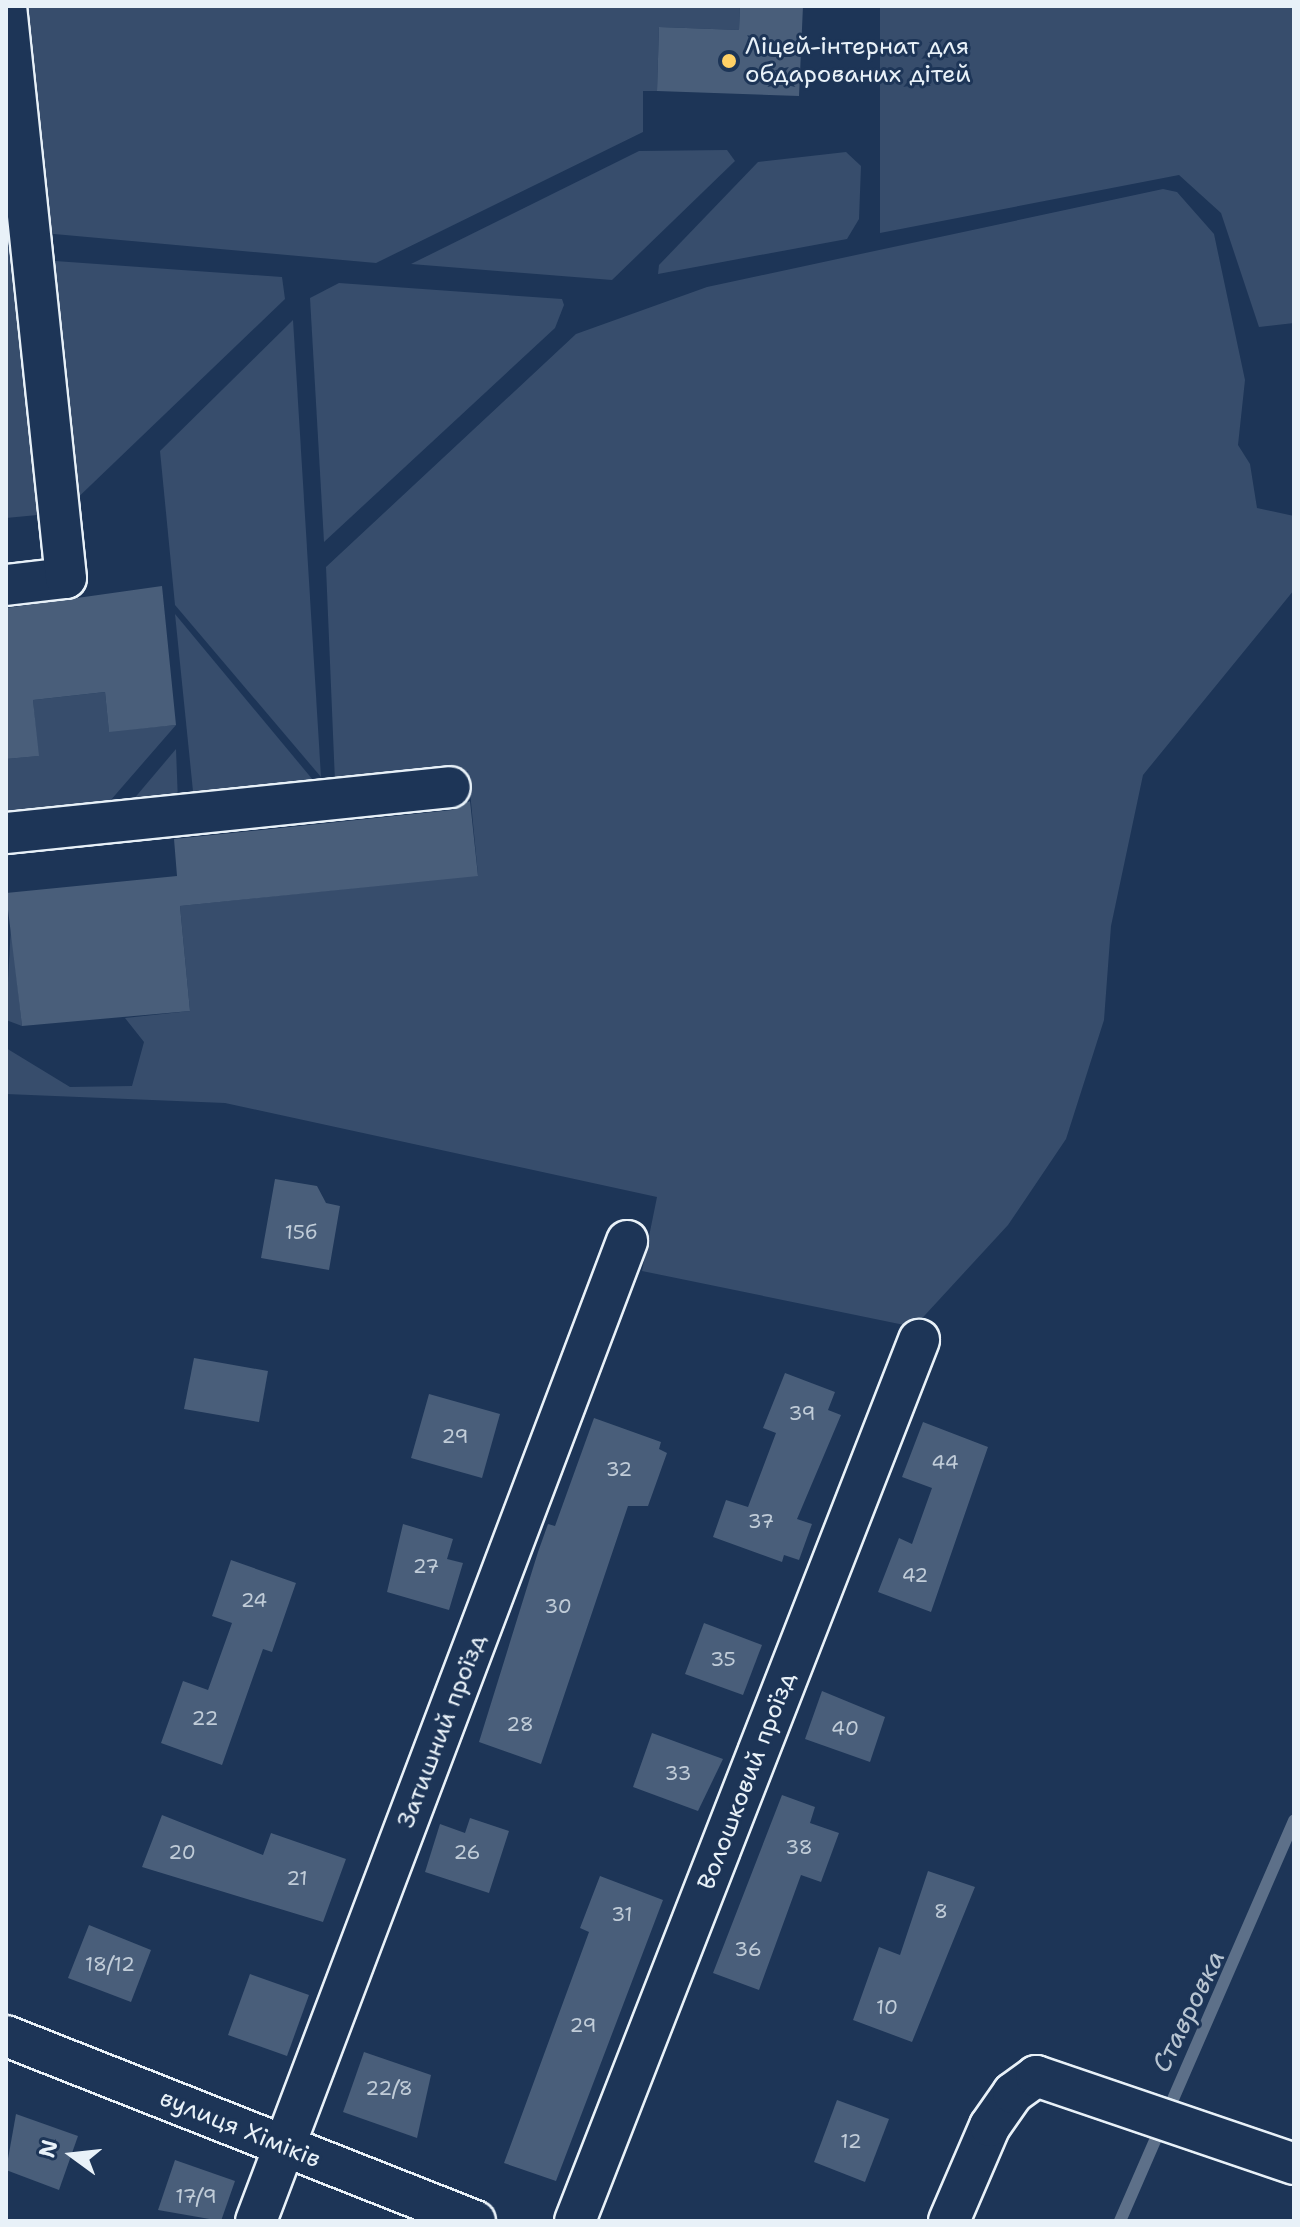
<!DOCTYPE html>
<html>
<head>
<meta charset="utf-8">
<style>
	body { margin:0 }
	#map { position:relative; width:1300px; height:2227px; overflow:hidden; background:#1d3557; font-family:"Shantell Sans",sans-serif }
	div>[style] { position:absolute }
	.green>* { inset:0; background:#374d6c }
	.stream>* { height:12px; margin:-6px; padding:0 6px; transform-origin:6px; border-radius:6px; background:#5d7089 }
	.building>* { inset:0; background:#495e7a }
	.roads { filter:drop-shadow(2px 0 #e8f1f8) drop-shadow(-2px 0 #e8f1f8) drop-shadow(0 2px #e8f1f8) drop-shadow(0 -2px #e8f1f8) }
	.street>* { height:40px; margin:-20px; padding:0 20px; transform-origin:20px; border-radius:20px; background:#1d3557 }
	.dots>* { width:22px; height:22px; translate:-50% -50%; box-sizing:border-box; border:4px solid #1d3557; border-radius:50% }
	span { translate:-50% -50%; white-space:nowrap; text-align:center; line-height:1.15; -webkit-text-stroke:6px #1d3557; paint-order:stroke }
	.number-label { font-size:20px; color:#c0ccd8 }
	.number-label span { -webkit-text-stroke-width:0 }
	.poi-label { font-size:24px; color:#e8f1f8 }
	.left { translate:0 -50%; text-align:left }
	.street-label { font-size:24px; color:#e8f1f8 }
	.water-label { font-size:26px; color:#b7c4d1; font-style:italic }
	.frame { position:absolute; inset:0; border:8px solid #e8f1f8; pointer-events:none }
	.north { position:absolute; left:32px; top:2115px; width:80px; height:80px; -webkit-text-stroke:6px #1d3557; paint-order:stroke; rotate:285deg; font-size:22px; font-weight:700; line-height:32px; text-align:center; color:#e8f1f8 }
	.north::after { content:''; display:block; margin:auto; width:28px; height:36px; background:#e8f1f8; clip-path:polygon(50% 0,100% 100%,50% 72%,0 100%) }
</style>
</head>
<body>
<div id="map">
	<div class="green">
		<i style="clip-path:polygon(16px 6px,740px 6px,739px 30px,659px 27px,657px 91px,643px 91px,643px 132px,376px 263px,43px 233px)"></i>
		<i style="clip-path:polygon(880px 6px,1294px 6px,1294px 323px,1259px 327px,1221px 213px,1179px 175px,880px 233px)"></i>
		<i style="clip-path:polygon(6px 99px,48px 514px,6px 518px)"></i>
		<i style="clip-path:polygon(727px 150px,735px 161px,612px 280px,411px 264px,639px 151px)"></i>
		<i style="clip-path:polygon(846px 152px,861px 166px,859px 219px,847px 239px,658px 274px,659px 265px,758px 162px)"></i>
		<i style="clip-path:polygon(1163px 189px,1177px 192px,1214px 234px,1245px 380px,1238px 445px,1250px 464px,1257px 508px,1294px 516px,1294px 590px,1143px 775px,1111px 926px,1104px 1020px,1066px 1139px,1008px 1225px,914px 1327px,642px 1271px,657px 1197px,225px 1103px,6px 1094px,6px 1048px,70px 1087px,132px 1086px,144px 1042px,125px 1018px,190px 1011px,180px 906px,478px 875px,468px 771px,335px 782px,326px 567px,576px 334px,707px 287px)"></i>
		<i style="clip-path:polygon(55px 261px,282px 277px,285px 299px,68px 507px,48px 270px)"></i>
		<i style="clip-path:polygon(339px 283px,562px 299px,564px 305px,555px 328px,324px 542px,310px 298px)"></i>
		<i style="clip-path:polygon(293px 320px,321px 777px,175px 605px,160px 451px)"></i>
		<i style="clip-path:polygon(175px 614px,318px 786px,194px 801px)"></i>
		<i style="clip-path:polygon(105px 692px,109px 731px,176px 725px,103px 809px,6px 818px,6px 759px,38px 756px,33px 700px)"></i>
		<i style="clip-path:polygon(176px 749px,178px 802px,127px 807px)"></i>
		<i style="clip-path:polygon(11px 925px,22px 1026px,6px 1020px)"></i>
	</div>
	<div class="stream">
		<i style="left:1120px;top:2221px;width:437px;rotate:-66.5deg"></i>
	</div>
	<div class="building">
		<i style="clip-path:polygon(740px 6px,803px 6px,799px 96px,657px 91px,659px 27px,739px 30px)"></i>
		<i style="clip-path:polygon(162px 586px,176px 725px,109px 732px,105px 692px,33px 700px,39px 756px,6px 759px,6px 608px)"></i>
		<i style="clip-path:polygon(470px 801px,478px 876px,180px 906px,190px 1011px,22px 1026px,6px 893px,177px 876px,174px 839px,452px 810px)"></i>
		<i style="clip-path:polygon(275px 1179px,317px 1186px,326px 1203px,340px 1206px,329px 1270px,261px 1258px)"></i>
		<i style="clip-path:polygon(194px 1358px,268px 1371px,259px 1422px,184px 1409px)"></i>
		<i style="clip-path:polygon(785px 1373px,835px 1392px,828px 1410px,841px 1415px,797px 1519px,812px 1524px,799px 1560px,784px 1555px,782px 1562px,713px 1537px,726px 1500px,748px 1507px,776px 1433px,763px 1428px)"></i>
		<i style="clip-path:polygon(429px 1394px,500px 1414px,482px 1478px,411px 1458px)"></i>
		<i style="clip-path:polygon(594px 1418px,661px 1442px,659px 1449px,667px 1453px,648px 1506px,628px 1506px,541px 1764px,479px 1742px,538px 1552px,548px 1524px,555px 1526px)"></i>
		<i style="clip-path:polygon(923px 1422px,988px 1447px,931px 1612px,878px 1592px,899px 1538px,912px 1544px,932px 1488px,902px 1477px)"></i>
		<i style="clip-path:polygon(403px 1524px,453px 1539px,447px 1559px,463px 1563px,449px 1610px,387px 1592px)"></i>
		<i style="clip-path:polygon(231px 1560px,296px 1583px,272px 1652px,263px 1649px,222px 1765px,161px 1743px,183px 1681px,208px 1690px,232px 1623px,212px 1616px)"></i>
		<i style="clip-path:polygon(704px 1623px,762px 1645px,743px 1695px,685px 1674px)"></i>
		<i style="clip-path:polygon(822px 1691px,885px 1717px,870px 1762px,805px 1739px)"></i>
		<i style="clip-path:polygon(652px 1733px,723px 1759px,698px 1811px,633px 1787px)"></i>
		<i style="clip-path:polygon(782px 1795px,815px 1807px,810px 1823px,839px 1833px,821px 1882px,801px 1875px,759px 1990px,713px 1973px)"></i>
		<i style="clip-path:polygon(162px 1815px,263px 1855px,271px 1833px,346px 1859px,323px 1922px,142px 1867px)"></i>
		<i style="clip-path:polygon(470px 1818px,509px 1831px,489px 1893px,425px 1872px,440px 1824px,465px 1833px)"></i>
		<i style="clip-path:polygon(928px 1871px,975px 1887px,912px 2042px,853px 2020px,879px 1947px,900px 1955px)"></i>
		<i style="clip-path:polygon(600px 1876px,663px 1900px,556px 2181px,504px 2163px,589px 1932px,580px 1928px)"></i>
		<i style="clip-path:polygon(89px 1925px,151px 1950px,131px 2002px,68px 1978px)"></i>
		<i style="clip-path:polygon(250px 1974px,309px 1995px,287px 2056px,228px 2035px)"></i>
		<i style="clip-path:polygon(364px 2052px,431px 2075px,417px 2138px,343px 2112px)"></i>
		<i style="clip-path:polygon(837px 2100px,889px 2119px,865px 2182px,814px 2162px)"></i>
		<i style="clip-path:polygon(16px 2114px,78px 2136px,59px 2190px,6px 2170px)"></i>
		<i style="clip-path:polygon(175px 2160px,235px 2181px,221px 2221px,158px 2210px)"></i>
	</div>
	<div class="roads">
		<div class="street">
			<i style="left:6px;top:585px;width:60px;rotate:-6.7deg"></i>
			<i style="left:66px;top:578px;width:575px;rotate:-95.99deg"></i>
			<i style="left:6px;top:833px;width:446px;rotate:-5.9deg"></i>
			<i style="left:6px;top:2036px;width:504px;rotate:21.53deg"></i>
			<i style="left:256px;top:2221px;width:1048px;rotate:-69.26deg"></i>
			<i style="left:575px;top:2221px;width:946px;rotate:-68.67deg"></i>
			<i style="left:949px;top:2221px;width:103px;rotate:-66.7deg"></i>
			<i style="left:990px;top:2126px;width:40px;rotate:-55.1deg"></i>
			<i style="left:1013px;top:2093px;width:29px;rotate:-36deg"></i>
			<i style="left:1036px;top:2076px;width:273px;rotate:18.8deg"></i>
		</div>
	</div>
	<div class="dots">
		<i style="left:729px;top:61px;background:#ffd166"></i>
	</div>
	<div class="number-label">
		<span style="left:301px;top:1232px">15б</span>
		<span style="left:802px;top:1413px">39</span>
		<span style="left:455px;top:1436px">29</span>
		<span style="left:945px;top:1462px">44</span>
		<span style="left:619px;top:1469px">32</span>
		<span style="left:761px;top:1521px">37</span>
		<span style="left:426px;top:1566px">27</span>
		<span style="left:915px;top:1575px">42</span>
		<span style="left:254px;top:1600px">24</span>
		<span style="left:558px;top:1606px">30</span>
		<span style="left:723px;top:1659px">35</span>
		<span style="left:205px;top:1718px">22</span>
		<span style="left:520px;top:1724px">28</span>
		<span style="left:845px;top:1728px">40</span>
		<span style="left:678px;top:1773px">33</span>
		<span style="left:799px;top:1847px">38</span>
		<span style="left:182px;top:1852px">20</span>
		<span style="left:467px;top:1852px">26</span>
		<span style="left:297px;top:1878px">21</span>
		<span style="left:941px;top:1911px">8</span>
		<span style="left:622px;top:1914px">31</span>
		<span style="left:748px;top:1949px">36</span>
		<span style="left:110px;top:1964px">18/12</span>
		<span style="left:887px;top:2007px">10</span>
		<span style="left:583px;top:2025px">29</span>
		<span style="left:389px;top:2088px">22/8</span>
		<span style="left:851px;top:2141px">12</span>
		<span style="left:196px;top:2196px">17/9</span>
	</div>
	<div class="poi-label">
		<span class="left" style="left:745px;top:61px">Ліцей-інтернат для<br>обдарованих дітей</span>
	</div>
	<div class="street-label">
		<span style="left:442px;top:1731px;rotate:-69deg">Затишний проїзд</span>
		<span style="left:747px;top:1781px;rotate:-69deg">Волошковий проїзд</span>
		<span style="left:240px;top:2129px;rotate:22deg">вулиця Хіміків</span>
	</div>
	<div class="water-label">
		<span style="left:1188px;top:2011px;rotate:-64deg">Ставровка</span>
	</div>
	<div class="frame"></div>
	<div class="north">N</div>
</div>
</body>
</html>
